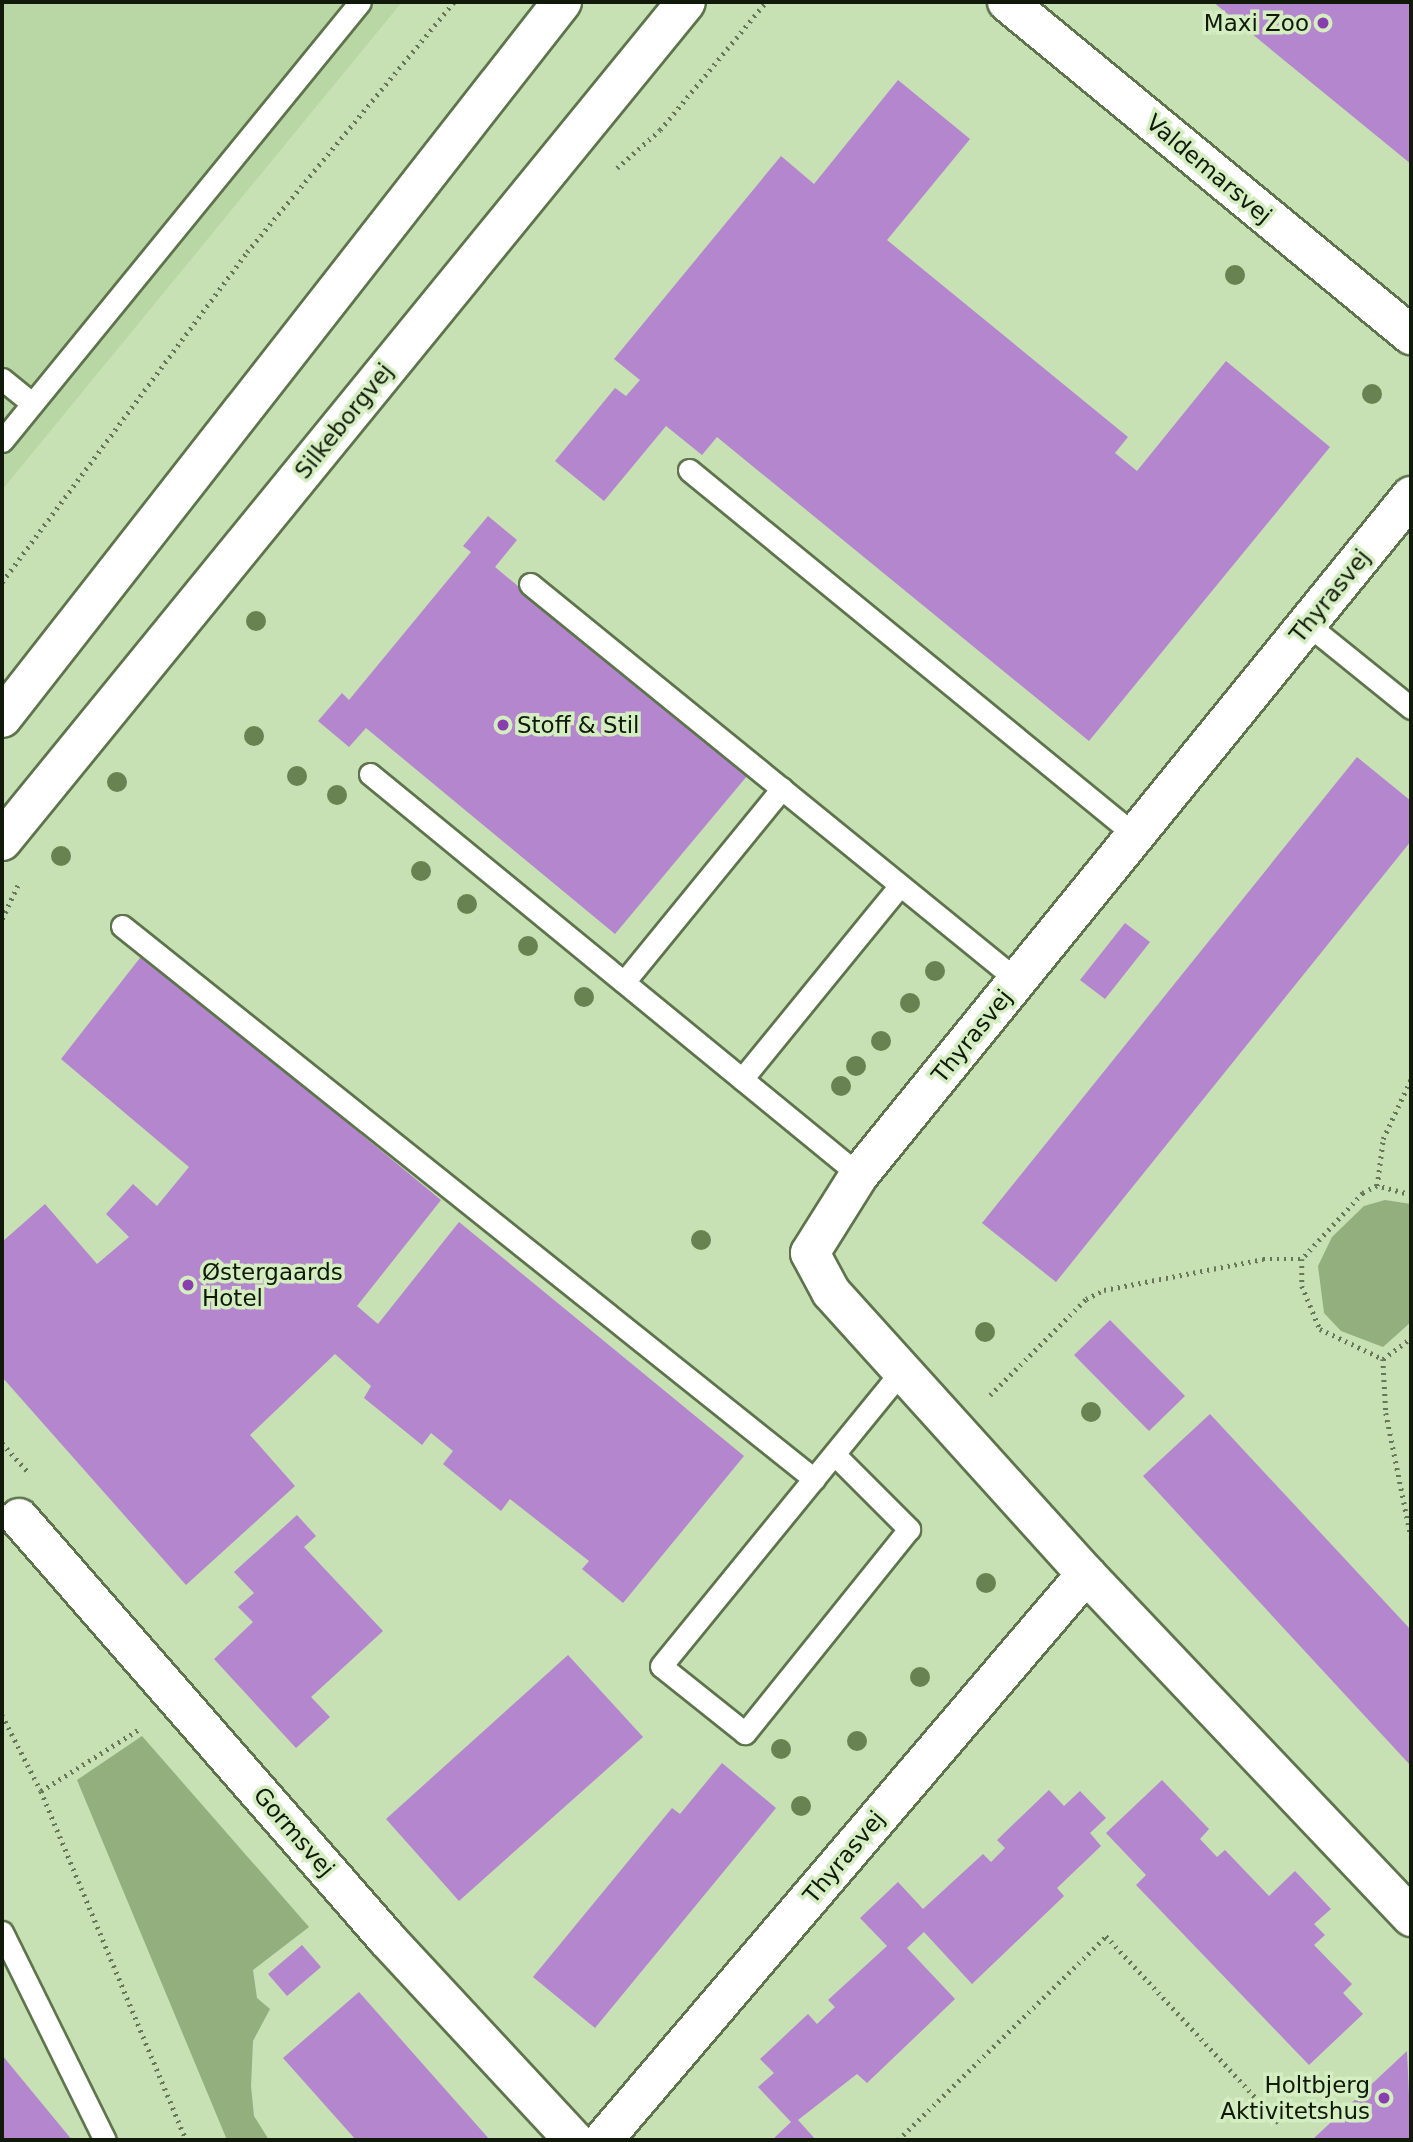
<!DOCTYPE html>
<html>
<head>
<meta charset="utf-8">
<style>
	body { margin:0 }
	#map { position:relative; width:1413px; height:2142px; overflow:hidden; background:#c7e0b4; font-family:"DejaVu Sans",sans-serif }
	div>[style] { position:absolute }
	.built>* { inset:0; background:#b9d7a4 }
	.green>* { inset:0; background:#92af7d }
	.building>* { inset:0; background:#b386ce }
	.path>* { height:4.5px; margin-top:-2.25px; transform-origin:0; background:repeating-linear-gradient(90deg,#667659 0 2px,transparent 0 7px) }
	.roads { filter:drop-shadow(2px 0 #5d744c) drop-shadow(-2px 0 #5d744c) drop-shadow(0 2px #5d744c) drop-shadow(0 -2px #5d744c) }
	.lane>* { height:21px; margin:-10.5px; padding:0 10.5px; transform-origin:10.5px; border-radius:10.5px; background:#fff }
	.street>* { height:38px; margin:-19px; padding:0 19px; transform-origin:19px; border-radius:19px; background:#fff }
	.secondary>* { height:38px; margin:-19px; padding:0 19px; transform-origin:19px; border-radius:19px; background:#fff }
	.trees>* { width:20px; height:20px; margin:-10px; border-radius:50%; background:#698251 }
	.dots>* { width:19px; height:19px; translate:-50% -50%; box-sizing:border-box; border:4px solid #d4edc1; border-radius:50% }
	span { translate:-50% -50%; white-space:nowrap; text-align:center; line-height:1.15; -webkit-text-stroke:7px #d4edc1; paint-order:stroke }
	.poi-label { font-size:23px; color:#111a0a }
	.right { translate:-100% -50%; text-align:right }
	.left { translate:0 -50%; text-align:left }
	.street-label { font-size:23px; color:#111a0a }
	.frame { position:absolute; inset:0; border:4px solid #111a0a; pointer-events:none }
</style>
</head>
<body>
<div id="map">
	<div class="built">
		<i style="clip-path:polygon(2px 2px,402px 2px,2px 490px)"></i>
	</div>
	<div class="green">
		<i style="clip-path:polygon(1385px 1200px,1411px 1204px,1411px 1322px,1383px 1347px,1341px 1331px,1324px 1313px,1318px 1266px,1332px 1237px,1364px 1206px)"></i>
		<i style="clip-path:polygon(142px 1736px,309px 1927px,253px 1970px,257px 1998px,270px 2009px,253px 2041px,251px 2086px,254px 2116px,269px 2140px,227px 2140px,77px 1780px)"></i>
	</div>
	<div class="building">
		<i style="clip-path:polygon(1213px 2px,1411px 2px,1411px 164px)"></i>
		<i style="clip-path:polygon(898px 80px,970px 139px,887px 240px,1128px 437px,1115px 453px,1137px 471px,1226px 361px,1330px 447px,1089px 741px,717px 437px,702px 455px,666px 426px,604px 501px,555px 461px,615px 388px,626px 396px,640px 380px,614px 359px,781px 156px,814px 184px)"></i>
		<i style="clip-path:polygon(488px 516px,517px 540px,495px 567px,747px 776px,615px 934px,366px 728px,349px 747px,318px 721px,342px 693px,349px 700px,471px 552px,463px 546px)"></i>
		<i style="clip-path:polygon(1357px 757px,1411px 801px,1411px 841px,1056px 1282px,982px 1223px)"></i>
		<i style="clip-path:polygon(1125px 923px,1150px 942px,1105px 999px,1080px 980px)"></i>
		<i style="clip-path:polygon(143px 954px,441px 1200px,357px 1306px,378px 1324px,459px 1222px,744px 1456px,623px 1603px,582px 1569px,589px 1561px,510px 1499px,501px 1511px,443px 1464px,453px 1451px,431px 1433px,422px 1445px,364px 1398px,371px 1386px,335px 1354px,250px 1435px,295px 1486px,186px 1585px,2px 1377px,2px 1242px,45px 1204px,97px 1264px,129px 1237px,106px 1214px,133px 1184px,157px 1206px,189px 1167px,61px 1059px)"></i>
		<i style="clip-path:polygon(1110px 1320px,1185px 1396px,1149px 1431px,1074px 1355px)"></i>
		<i style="clip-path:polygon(1210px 1414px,1411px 1630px,1411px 1766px,1143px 1476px)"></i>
		<i style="clip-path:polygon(297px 1515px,316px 1536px,304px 1547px,383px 1631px,311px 1697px,330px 1717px,296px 1748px,214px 1659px,253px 1622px,238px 1607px,254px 1593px,234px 1572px)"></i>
		<i style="clip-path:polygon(568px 1655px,643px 1737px,459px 1901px,386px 1819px)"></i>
		<i style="clip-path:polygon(722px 1763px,776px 1808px,595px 2028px,533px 1977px,672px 1808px,680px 1814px)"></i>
		<i style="clip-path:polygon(1162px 1780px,1209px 1829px,1200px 1839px,1217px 1857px,1225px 1850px,1269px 1896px,1295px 1871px,1331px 1909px,1314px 1924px,1325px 1935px,1314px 1945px,1352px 1984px,1343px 1993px,1363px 2014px,1309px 2065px,1136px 1885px,1146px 1875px,1106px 1833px)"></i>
		<i style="clip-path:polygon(1049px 1790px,1064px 1806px,1080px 1791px,1106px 1818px,1090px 1833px,1101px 1846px,1057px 1888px,1064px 1896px,972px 1984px,924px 1932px,907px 1948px,955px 1999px,867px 2083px,857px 2074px,798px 2120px,816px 2140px,772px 2140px,791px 2122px,758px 2087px,774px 2073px,760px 2059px,808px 2014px,817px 2024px,835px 2007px,828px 2000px,887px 1946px,860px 1918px,898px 1882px,923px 1909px,983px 1854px,991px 1862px,1005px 1848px,997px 1840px)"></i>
		<i style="clip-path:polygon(302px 1945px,321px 1967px,287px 1996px,268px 1974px)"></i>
		<i style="clip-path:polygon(359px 1992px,490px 2140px,356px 2140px,283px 2058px)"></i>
		<i style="clip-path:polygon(1407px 2051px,1411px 2140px,1312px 2140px)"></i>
		<i style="clip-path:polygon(2px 2055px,72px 2140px,2px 2140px)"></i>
	</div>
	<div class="path">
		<i style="left:617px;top:168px;width:57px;rotate:-41.5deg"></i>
		<i style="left:660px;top:130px;width:166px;rotate:-50.4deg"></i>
		<i style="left:2px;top:582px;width:411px;rotate:-53.4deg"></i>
		<i style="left:247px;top:252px;width:325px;rotate:-50.4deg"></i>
		<i style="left:2px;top:919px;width:38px;rotate:-65deg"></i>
		<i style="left:1377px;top:1186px;width:47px;rotate:-82.7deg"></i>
		<i style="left:1383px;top:1139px;width:66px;rotate:-65deg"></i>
		<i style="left:1411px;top:1195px;width:35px;rotate:-165deg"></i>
		<i style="left:1377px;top:1186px;width:16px;rotate:153deg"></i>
		<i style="left:1363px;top:1193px;width:90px;rotate:132.7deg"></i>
		<i style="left:1302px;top:1259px;width:27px;rotate:90deg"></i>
		<i style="left:1302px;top:1286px;width:47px;rotate:67.3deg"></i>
		<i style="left:1320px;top:1329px;width:70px;rotate:25.5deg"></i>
		<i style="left:1383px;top:1359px;width:35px;rotate:-37deg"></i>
		<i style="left:1383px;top:1359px;width:54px;rotate:86.8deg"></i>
		<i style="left:1386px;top:1413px;width:126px;rotate:78.6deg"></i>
		<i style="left:990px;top:1395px;width:136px;rotate:-45deg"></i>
		<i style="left:1086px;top:1299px;width:20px;rotate:-27deg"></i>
		<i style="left:1104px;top:1290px;width:162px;rotate:-11deg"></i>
		<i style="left:1263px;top:1259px;width:39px"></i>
		<i style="left:2px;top:1443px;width:38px;rotate:48deg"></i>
		<i style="left:2px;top:1715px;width:85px;rotate:62.8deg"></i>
		<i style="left:41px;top:1791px;width:378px;rotate:67.4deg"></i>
		<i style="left:41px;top:1791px;width:115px;rotate:-32.2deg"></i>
		<i style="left:898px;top:2140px;width:291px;rotate:-44.4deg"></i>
		<i style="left:1106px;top:1936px;width:255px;rotate:47.2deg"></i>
	</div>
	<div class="roads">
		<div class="lane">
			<i style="left:2px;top:379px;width:38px;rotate:39deg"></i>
			<i style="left:2px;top:441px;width:566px;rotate:-50.8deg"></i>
			<i style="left:689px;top:470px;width:576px;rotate:39.3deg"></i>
			<i style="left:530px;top:584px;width:628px;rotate:39.12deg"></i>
			<i style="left:1307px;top:624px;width:134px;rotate:38.9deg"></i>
			<i style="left:370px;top:774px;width:632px;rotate:39.35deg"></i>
			<i style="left:122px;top:926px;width:886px;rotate:38.63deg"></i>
			<i style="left:624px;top:982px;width:250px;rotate:-50.8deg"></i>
			<i style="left:742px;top:1079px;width:250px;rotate:-50.8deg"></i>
			<i style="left:835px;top:1455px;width:105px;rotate:45deg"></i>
			<i style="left:909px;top:1529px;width:262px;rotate:128.8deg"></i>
			<i style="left:745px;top:1733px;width:107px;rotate:-141.4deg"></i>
			<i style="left:661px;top:1666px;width:381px;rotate:-50.8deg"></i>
			<i style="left:2px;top:1932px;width:232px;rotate:63.7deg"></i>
		</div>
		<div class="street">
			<i style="left:1007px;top:2px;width:524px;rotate:39.5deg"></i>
			<i style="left:1411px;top:496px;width:875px;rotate:129.11deg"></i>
			<i style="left:859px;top:1175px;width:92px;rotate:122.1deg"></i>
			<i style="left:810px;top:1253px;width:44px;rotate:61.7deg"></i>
			<i style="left:831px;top:1292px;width:380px;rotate:47.9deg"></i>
			<i style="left:1086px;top:1574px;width:473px;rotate:46.5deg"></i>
			<i style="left:19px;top:1518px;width:559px;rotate:48.84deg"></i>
			<i style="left:387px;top:1939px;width:275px;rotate:47.1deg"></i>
			<i style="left:603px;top:2140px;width:744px;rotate:-49.52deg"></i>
		</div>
		<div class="secondary">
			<i style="left:2px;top:718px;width:909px;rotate:-51.97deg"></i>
			<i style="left:2px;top:841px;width:1082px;rotate:-50.81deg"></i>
		</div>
	</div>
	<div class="trees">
		<i style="left:1235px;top:275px"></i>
		<i style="left:1372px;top:394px"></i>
		<i style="left:256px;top:621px"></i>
		<i style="left:254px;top:736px"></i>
		<i style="left:297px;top:776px"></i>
		<i style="left:117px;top:782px"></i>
		<i style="left:337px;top:795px"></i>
		<i style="left:61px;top:856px"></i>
		<i style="left:421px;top:871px"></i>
		<i style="left:467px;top:904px"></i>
		<i style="left:528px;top:946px"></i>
		<i style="left:935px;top:971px"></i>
		<i style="left:584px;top:997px"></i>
		<i style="left:910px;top:1003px"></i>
		<i style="left:881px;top:1041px"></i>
		<i style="left:856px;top:1066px"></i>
		<i style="left:841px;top:1086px"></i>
		<i style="left:701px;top:1240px"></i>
		<i style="left:985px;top:1332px"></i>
		<i style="left:1091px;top:1412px"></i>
		<i style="left:986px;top:1583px"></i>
		<i style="left:920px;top:1677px"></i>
		<i style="left:857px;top:1741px"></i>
		<i style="left:781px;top:1749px"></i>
		<i style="left:801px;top:1806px"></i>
	</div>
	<div class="dots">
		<i style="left:1323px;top:23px;background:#893eaf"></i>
		<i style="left:503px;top:725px;background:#893eaf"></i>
		<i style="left:188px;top:1285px;background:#893eaf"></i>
		<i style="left:1384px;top:2098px;background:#893eaf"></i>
	</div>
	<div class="poi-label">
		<span class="right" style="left:1309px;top:23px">Maxi Zoo</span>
		<span class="left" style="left:517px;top:725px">Stoff &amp; Stil</span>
		<span class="left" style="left:202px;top:1285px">Østergaards<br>Hotel</span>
		<span class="right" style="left:1370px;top:2098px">Holtbjerg<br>Aktivitetshus</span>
	</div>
	<div class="street-label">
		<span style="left:1209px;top:169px;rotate:40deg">Valdemarsvej</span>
		<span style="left:344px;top:421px;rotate:-51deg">Silkeborgvej</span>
		<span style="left:1330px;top:596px;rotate:-51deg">Thyrasvej</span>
		<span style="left:972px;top:1036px;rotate:-51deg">Thyrasvej</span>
		<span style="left:294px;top:1832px;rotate:49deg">Gormsvej</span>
		<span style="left:844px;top:1857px;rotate:-50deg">Thyrasvej</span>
	</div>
	<div class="frame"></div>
</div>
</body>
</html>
